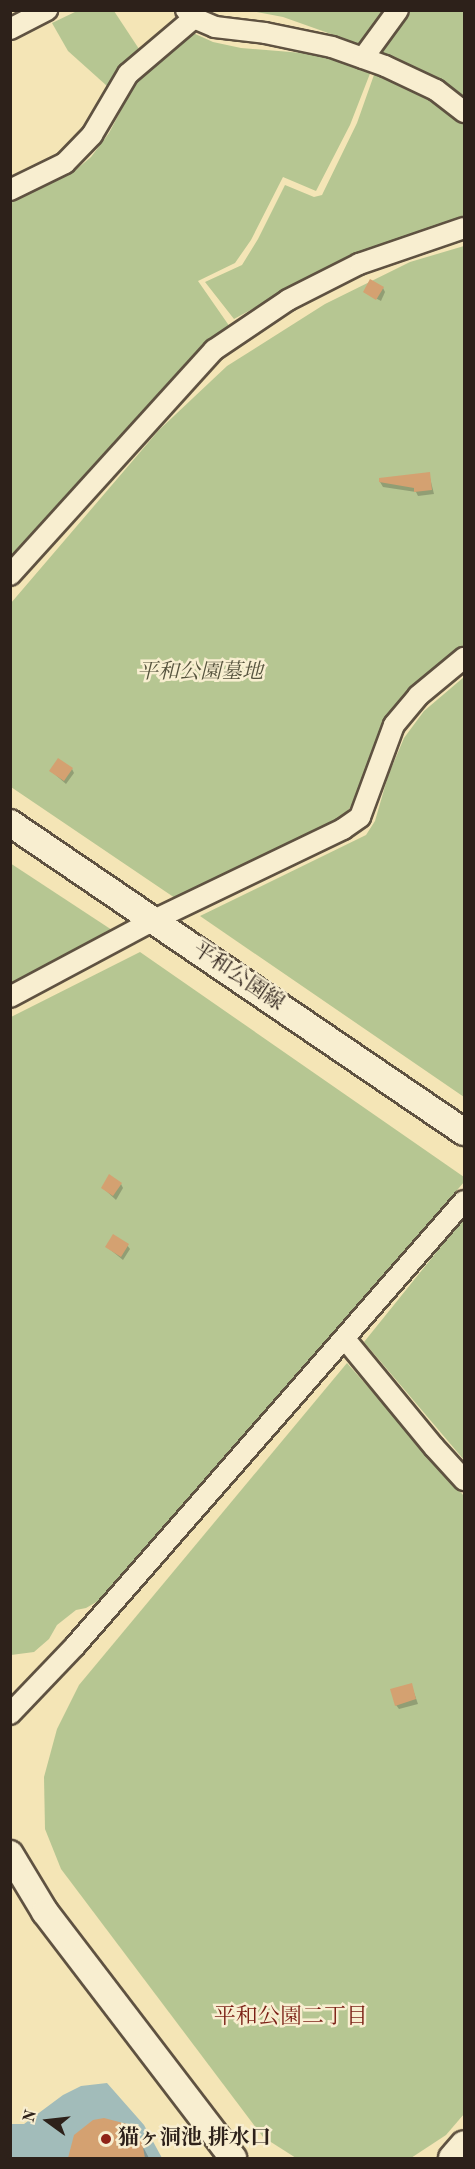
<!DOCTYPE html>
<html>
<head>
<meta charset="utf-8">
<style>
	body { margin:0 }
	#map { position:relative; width:475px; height:2169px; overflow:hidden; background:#f4e5b6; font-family:"Old Standard TT","Noto Serif JP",serif }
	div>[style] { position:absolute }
	.green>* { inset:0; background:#b6c692 }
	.water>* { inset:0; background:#a2bcba }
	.shadow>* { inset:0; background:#0003 }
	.building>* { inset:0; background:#d4a171 }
	.roads { filter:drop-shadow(2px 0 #5f5241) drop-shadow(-2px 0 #5f5241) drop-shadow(0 2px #5f5241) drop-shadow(0 -2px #5f5241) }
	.minor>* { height:20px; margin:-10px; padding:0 10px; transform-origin:10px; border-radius:10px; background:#f8eed0 }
	.tertiary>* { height:26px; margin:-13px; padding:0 13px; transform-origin:13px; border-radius:13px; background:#f8eed0 }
	.dots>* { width:16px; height:16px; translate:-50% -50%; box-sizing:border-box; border:3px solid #f8eed0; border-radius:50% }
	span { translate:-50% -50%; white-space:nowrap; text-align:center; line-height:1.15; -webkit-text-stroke:5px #f8eed0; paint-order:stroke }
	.park-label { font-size:21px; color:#56533e; font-style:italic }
	.street-label { font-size:21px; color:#2d211a }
	.poi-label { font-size:21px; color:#2d211a; font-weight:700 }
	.left { translate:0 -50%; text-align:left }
	.neighbourhood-label { font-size:22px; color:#7a1f14 }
	.frame { position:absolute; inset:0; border:12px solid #2d211a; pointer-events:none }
	.north { position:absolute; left:18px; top:2091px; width:60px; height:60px; -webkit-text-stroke:4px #f8eed0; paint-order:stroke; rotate:285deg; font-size:16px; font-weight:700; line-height:24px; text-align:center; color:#2d211a }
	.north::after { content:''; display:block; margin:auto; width:21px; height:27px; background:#2d211a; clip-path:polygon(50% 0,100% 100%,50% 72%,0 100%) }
</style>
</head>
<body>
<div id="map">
	<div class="green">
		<i style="clip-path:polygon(77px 11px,114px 11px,141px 52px,107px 86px,68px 51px,52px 23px)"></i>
		<i style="clip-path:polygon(251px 11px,464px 11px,464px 107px,383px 54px,362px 45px,283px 17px)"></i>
		<i style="clip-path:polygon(191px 32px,213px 42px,241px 48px,327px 55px,371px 71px,350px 125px,316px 191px,283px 177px,251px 240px,235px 263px,198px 281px,230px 327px,182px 369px,11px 563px,11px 200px,72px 173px,91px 157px,109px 133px,137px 80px)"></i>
		<i style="clip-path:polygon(375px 72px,433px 96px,464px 122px,464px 221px,355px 257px,319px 273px,234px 319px,205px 282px,242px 265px,258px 239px,285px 185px,314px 197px,322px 195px,357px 123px)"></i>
		<i style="clip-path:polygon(464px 246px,464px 648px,421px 682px,390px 719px,371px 752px,355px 801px,339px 822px,175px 898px,11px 787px,11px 603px,159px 430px,227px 366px,325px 304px,410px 262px)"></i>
		<i style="clip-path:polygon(464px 677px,464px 1097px,200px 916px,366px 835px,375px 821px,388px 776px,404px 738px,424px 711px)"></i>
		<i style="clip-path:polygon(10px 863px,115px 932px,10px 989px)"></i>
		<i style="clip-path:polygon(140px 952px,464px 1177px,464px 1182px,114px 1592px,86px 1608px,76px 1610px,57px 1625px,49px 1639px,34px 1652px,11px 1655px,11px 1017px)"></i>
		<i style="clip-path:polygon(464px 1218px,464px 1460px,364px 1342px)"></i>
		<i style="clip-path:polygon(347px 1363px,464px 1496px,464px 2114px,446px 2135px,411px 2158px,296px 2158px,263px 2137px,61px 1869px,45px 1829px,44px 1777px,57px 1729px,79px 1685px)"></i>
	</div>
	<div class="water">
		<i style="clip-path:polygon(107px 2083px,144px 2125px,162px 2158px,11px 2158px,10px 2124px,24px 2124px,63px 2095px,81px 2086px)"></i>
	</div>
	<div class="shadow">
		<i style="clip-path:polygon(383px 288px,385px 292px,381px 301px,364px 292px)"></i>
		<i style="clip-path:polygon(429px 474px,434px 494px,418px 496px,416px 492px,383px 487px,380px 482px)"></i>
		<i style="clip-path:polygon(72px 769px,74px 773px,66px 784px,51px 771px)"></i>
		<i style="clip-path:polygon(121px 1184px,123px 1188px,116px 1200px,103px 1188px)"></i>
		<i style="clip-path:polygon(127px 1245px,130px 1249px,123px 1260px,107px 1247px)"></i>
		<i style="clip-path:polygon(411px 1684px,418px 1704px,399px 1709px,396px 1705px)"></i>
		<i style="clip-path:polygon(76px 2136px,141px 2143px,149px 2158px,70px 2158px)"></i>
	</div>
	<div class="building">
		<i style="clip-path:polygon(370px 279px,384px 287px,376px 300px,363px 292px)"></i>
		<i style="clip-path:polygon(430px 472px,432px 490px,414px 492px,414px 488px,379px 482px,379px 478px)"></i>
		<i style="clip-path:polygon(58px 758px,73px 768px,64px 781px,49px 771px)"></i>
		<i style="clip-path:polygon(109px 1174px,122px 1183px,113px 1196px,101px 1188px)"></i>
		<i style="clip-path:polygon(113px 1234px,129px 1244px,121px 1257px,105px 1247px)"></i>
		<i style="clip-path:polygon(412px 1683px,416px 1699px,395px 1706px,390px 1689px)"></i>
		<i style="clip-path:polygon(104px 2118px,127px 2124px,136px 2132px,142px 2142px,145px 2158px,68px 2158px,74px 2135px,93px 2120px)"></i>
	</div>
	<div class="roads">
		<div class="minor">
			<i style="left:186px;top:10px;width:11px;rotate:45deg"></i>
			<i style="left:194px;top:18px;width:23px;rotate:23deg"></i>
			<i style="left:215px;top:27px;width:50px;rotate:6.8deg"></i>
			<i style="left:265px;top:33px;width:68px;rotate:11.8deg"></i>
			<i style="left:332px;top:47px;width:56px;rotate:19.7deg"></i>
			<i style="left:385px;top:66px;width:56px;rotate:25.2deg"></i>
			<i style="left:436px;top:90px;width:36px;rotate:38deg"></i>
			<i style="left:10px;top:29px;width:42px;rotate:-27.2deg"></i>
			<i style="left:363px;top:58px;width:59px;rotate:-53.9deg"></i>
			<i style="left:10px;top:190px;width:61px;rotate:-26.1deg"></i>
			<i style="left:65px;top:163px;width:39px;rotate:-46deg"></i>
			<i style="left:92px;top:135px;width:71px;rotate:-59.5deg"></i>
			<i style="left:128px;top:74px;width:87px;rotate:-40.3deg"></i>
			<i style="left:10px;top:575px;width:304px;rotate:-47.8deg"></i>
			<i style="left:214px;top:350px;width:89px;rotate:-34deg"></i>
			<i style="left:288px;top:300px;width:80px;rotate:-26.9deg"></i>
			<i style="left:359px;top:264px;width:111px;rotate:-18.9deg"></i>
			<i style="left:10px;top:997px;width:163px;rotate:-28.1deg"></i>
			<i style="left:154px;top:920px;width:210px;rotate:-25.7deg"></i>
			<i style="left:343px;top:829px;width:21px;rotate:-35deg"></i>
			<i style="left:360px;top:817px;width:98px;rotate:-69.7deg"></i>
			<i style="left:394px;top:725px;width:38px;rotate:-50deg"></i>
			<i style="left:418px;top:696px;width:60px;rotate:-39.6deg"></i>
			<i style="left:345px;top:1339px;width:140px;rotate:50.5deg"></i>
			<i style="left:434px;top:1447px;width:45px;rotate:47.7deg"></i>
			<i style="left:10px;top:1714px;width:94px;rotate:-46.3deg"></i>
			<i style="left:75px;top:1646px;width:591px;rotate:-48.84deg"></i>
		</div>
		<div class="tertiary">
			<i style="left:10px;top:823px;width:549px;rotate:34.24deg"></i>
			<i style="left:10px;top:1854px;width:68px;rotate:58.9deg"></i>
			<i style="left:45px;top:1912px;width:310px;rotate:52.6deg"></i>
			<i style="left:452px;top:2158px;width:18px;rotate:-49deg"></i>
		</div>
	</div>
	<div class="dots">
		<i style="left:106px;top:2139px;background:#8f2418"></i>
	</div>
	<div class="park-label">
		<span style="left:200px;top:673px">平和公園墓地</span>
	</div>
	<div class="street-label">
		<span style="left:238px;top:977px;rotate:34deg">平和公園線</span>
	</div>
	<div class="poi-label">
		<span class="left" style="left:118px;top:2139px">猫ヶ洞池 排水口</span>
	</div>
	<div class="neighbourhood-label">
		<span style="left:291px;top:2018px">平和公園二丁目</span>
	</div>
	<div class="frame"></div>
	<div class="north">N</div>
</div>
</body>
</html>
